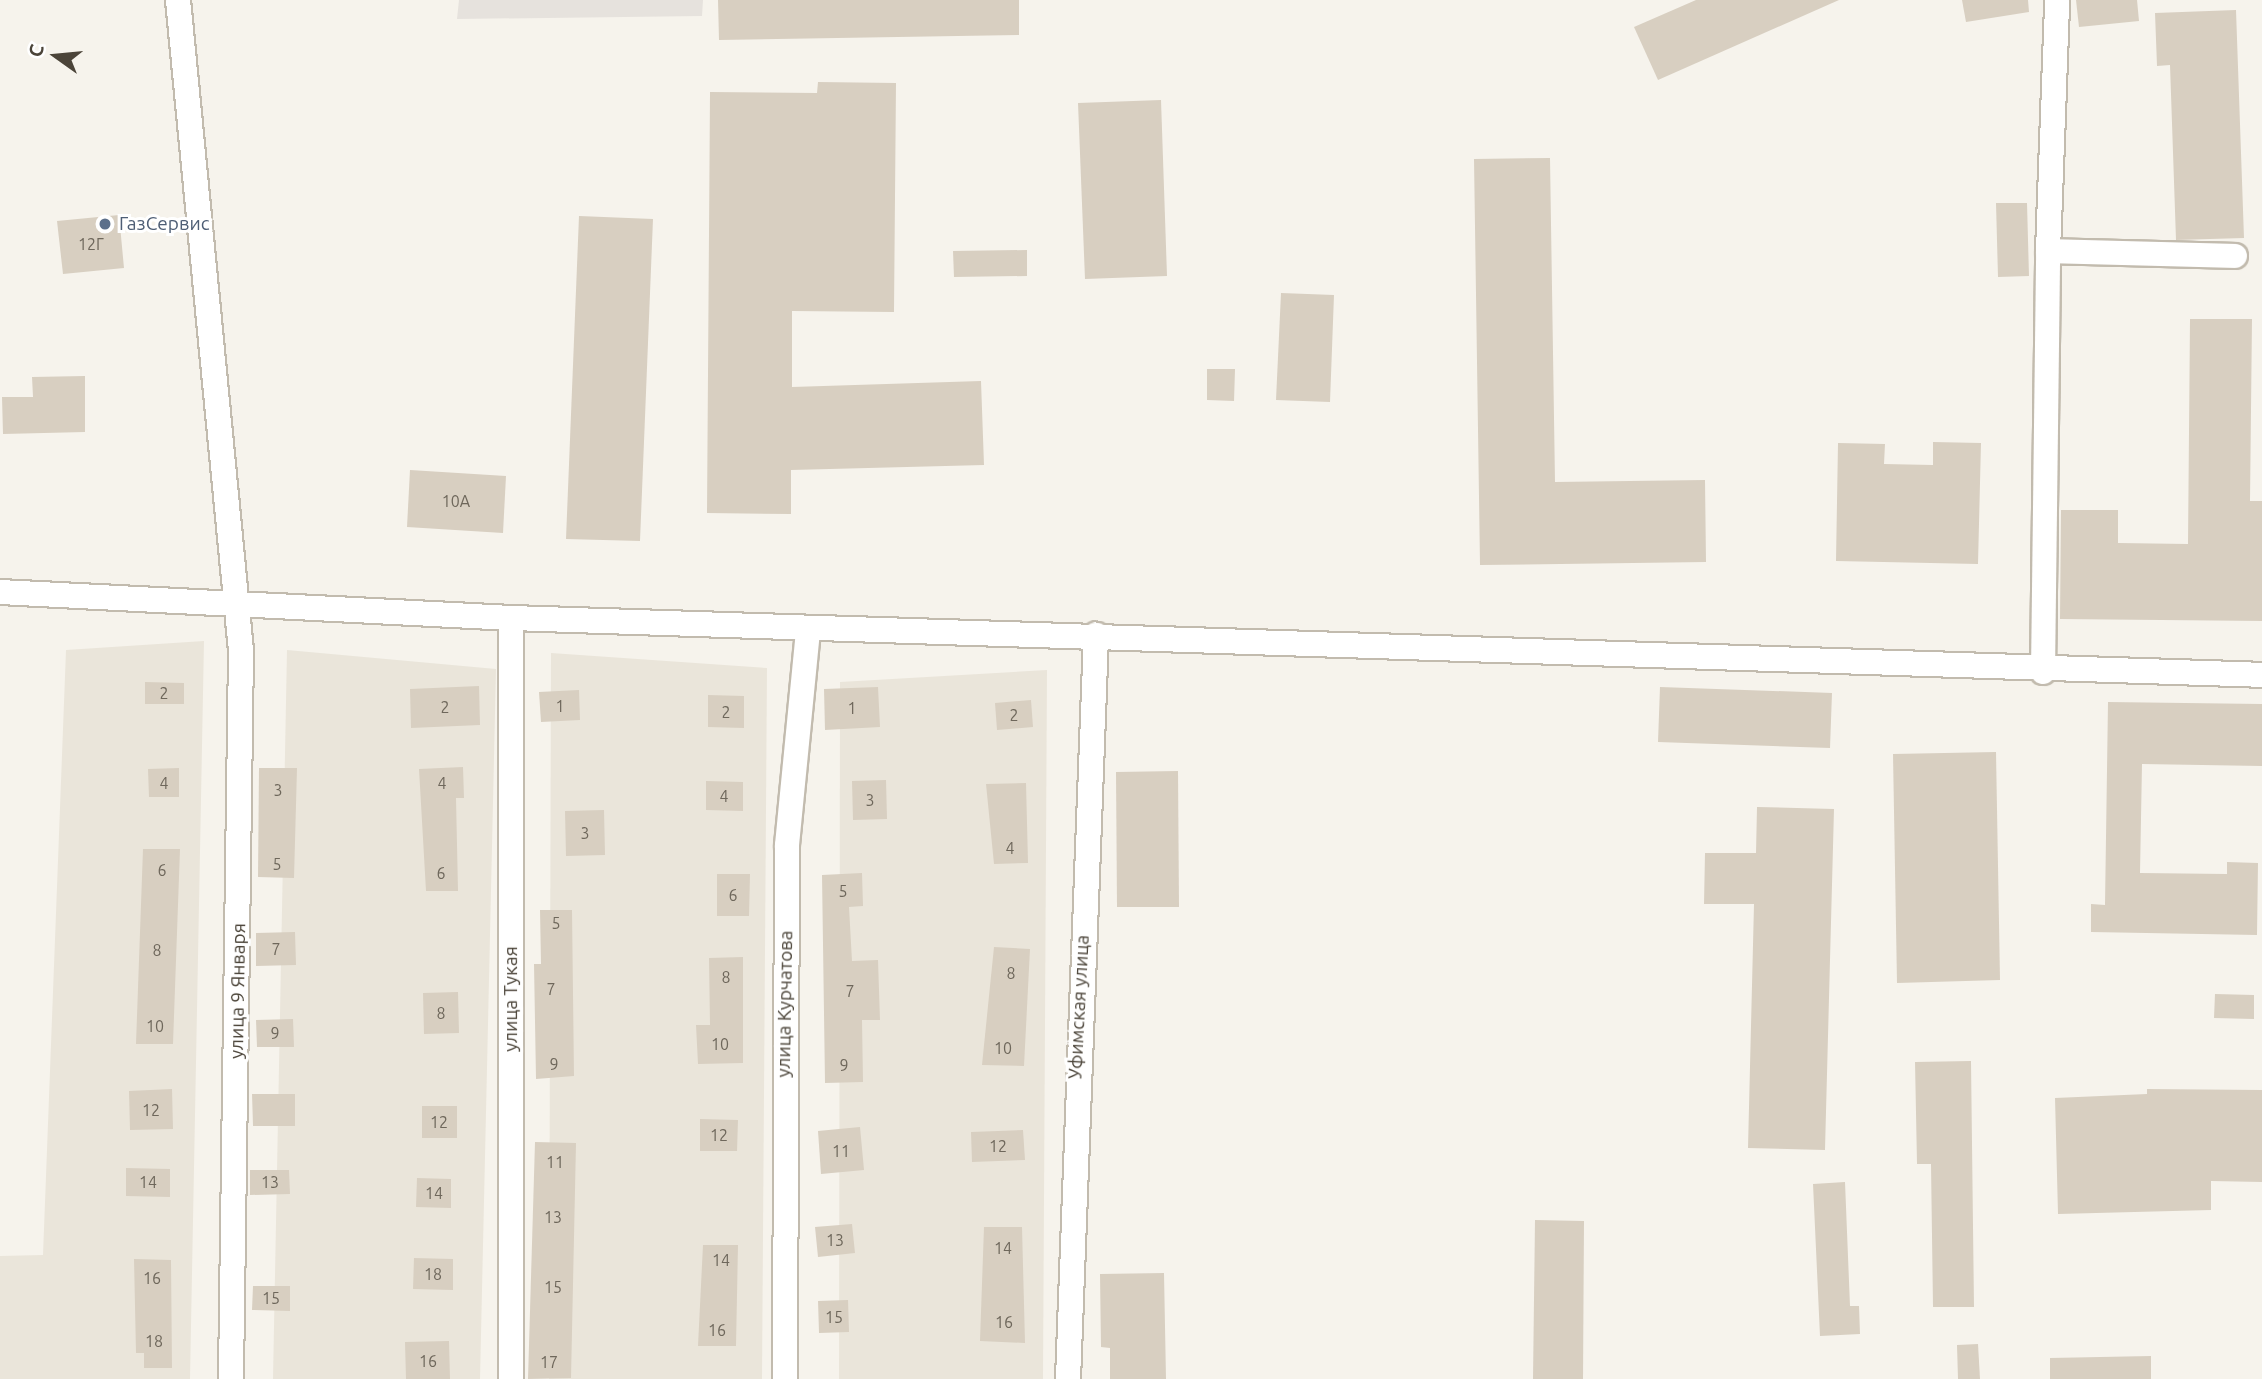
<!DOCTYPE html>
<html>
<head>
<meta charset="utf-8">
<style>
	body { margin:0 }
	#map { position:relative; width:2262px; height:1379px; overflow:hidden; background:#f6f3ec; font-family:Ubuntu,sans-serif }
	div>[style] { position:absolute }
	.residential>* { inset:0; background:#eae5da }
	.industrial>* { inset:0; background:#e6e2dd }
	.building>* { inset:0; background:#d8cfc1 }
	.roads { filter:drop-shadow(2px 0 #c2bbae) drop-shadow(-2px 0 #c2bbae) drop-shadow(0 2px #c2bbae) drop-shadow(0 -2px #c2bbae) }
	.minor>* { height:24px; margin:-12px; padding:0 12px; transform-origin:12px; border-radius:12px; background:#fff }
	.dots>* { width:19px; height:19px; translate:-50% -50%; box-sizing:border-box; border:4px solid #fff; border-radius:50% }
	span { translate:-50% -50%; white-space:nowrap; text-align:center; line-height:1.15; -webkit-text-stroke:6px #fff; paint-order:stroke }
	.number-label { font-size:16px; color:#6e675b }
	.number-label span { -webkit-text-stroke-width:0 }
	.service-label { font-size:19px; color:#4e5e75 }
	.left { translate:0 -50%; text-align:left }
	.street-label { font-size:19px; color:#4b4439 }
	.north { position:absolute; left:21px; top:21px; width:70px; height:70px; -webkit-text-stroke:5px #fff; paint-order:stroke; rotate:285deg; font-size:19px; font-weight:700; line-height:28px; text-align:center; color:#4b4439 }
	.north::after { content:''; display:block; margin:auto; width:24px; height:32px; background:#4b4439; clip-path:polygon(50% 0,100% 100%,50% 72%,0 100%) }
</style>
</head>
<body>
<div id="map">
	<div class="residential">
		<i style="clip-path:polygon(204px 641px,190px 1379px,0 1379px,0 1256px,43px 1255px,66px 650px)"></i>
		<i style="clip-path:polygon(287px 650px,496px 669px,480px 1379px,273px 1379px)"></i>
		<i style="clip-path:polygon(551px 653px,767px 668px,762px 1379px,549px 1379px)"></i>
		<i style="clip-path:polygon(1047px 670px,1043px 1379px,839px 1379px,840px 682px)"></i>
	</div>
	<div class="industrial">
		<i style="clip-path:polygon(459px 0,703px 0,702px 16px,457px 19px)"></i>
	</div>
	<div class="building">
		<i style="clip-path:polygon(718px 0,1019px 0,1019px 35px,719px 40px)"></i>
		<i style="clip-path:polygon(1696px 0,1839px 0,1658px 80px,1634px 27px)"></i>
		<i style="clip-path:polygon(1962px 0,2028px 0,2029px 12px,1966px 22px)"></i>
		<i style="clip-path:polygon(2076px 0,2137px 0,2139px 21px,2079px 27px)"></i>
		<i style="clip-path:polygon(2236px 10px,2244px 238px,2176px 240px,2170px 65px,2157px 66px,2155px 13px)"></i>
		<i style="clip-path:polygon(818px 82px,896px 83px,894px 312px,792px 311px,792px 387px,981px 381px,984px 465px,791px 470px,791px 514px,707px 513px,710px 92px,817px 93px)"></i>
		<i style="clip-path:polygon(1161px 100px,1167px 276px,1085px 279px,1078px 103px)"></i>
		<i style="clip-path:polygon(1550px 158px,1555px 482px,1705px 480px,1706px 562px,1480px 565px,1474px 159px)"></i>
		<i style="clip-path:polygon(1996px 203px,2027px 203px,2029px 276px,1998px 277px)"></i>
		<i style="clip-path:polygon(119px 215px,124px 268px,63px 274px,57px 221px)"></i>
		<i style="clip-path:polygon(579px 216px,653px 219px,640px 541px,566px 539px)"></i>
		<i style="clip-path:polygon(1027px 250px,1027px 276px,954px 277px,953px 251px)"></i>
		<i style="clip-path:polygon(1281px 293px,1334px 295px,1330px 402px,1276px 400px)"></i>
		<i style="clip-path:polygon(2190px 319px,2252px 319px,2250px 501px,2262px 501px,2262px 621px,2060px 619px,2061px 510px,2118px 510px,2118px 543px,2188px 544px)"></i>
		<i style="clip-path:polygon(1207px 369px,1235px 369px,1234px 401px,1207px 400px)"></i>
		<i style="clip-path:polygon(85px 376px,85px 432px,3px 434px,2px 397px,33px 397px,32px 377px)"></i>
		<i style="clip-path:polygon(1933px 442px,1981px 443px,1978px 564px,1836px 561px,1838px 443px,1885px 444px,1884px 464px,1933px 465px)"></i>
		<i style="clip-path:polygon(410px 470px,506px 476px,503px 533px,407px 527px)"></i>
		<i style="clip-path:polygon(145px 682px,184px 683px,184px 704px,145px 704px)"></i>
		<i style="clip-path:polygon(479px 686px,480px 725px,411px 728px,410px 689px)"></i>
		<i style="clip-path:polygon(878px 687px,880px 727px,825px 730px,824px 689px)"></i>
		<i style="clip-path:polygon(1660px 687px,1832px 693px,1830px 748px,1658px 742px)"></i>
		<i style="clip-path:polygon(579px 690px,580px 720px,541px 722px,539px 692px)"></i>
		<i style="clip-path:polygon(708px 695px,744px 696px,744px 728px,708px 727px)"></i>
		<i style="clip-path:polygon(1031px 700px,1033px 727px,997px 730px,995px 703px)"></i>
		<i style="clip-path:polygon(2108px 702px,2262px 704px,2262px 766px,2142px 764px,2140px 873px,2227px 874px,2227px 862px,2258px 863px,2257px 935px,2091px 932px,2091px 904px,2105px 905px)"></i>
		<i style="clip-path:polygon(1996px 752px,2000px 980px,1897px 983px,1893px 754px)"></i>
		<i style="clip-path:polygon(463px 767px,464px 798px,456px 798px,458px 891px,426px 891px,419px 769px)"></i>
		<i style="clip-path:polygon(179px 768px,179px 797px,149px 797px,148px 769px)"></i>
		<i style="clip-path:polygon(259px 768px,297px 768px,294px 878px,258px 877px)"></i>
		<i style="clip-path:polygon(1178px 771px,1179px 907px,1117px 907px,1116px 772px)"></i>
		<i style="clip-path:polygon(886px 780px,887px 819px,853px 820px,852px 781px)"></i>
		<i style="clip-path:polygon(706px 781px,743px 782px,743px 811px,706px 810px)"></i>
		<i style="clip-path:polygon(1026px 783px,1028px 863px,994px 864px,986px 784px)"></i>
		<i style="clip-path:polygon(1757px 807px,1834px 809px,1825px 1150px,1748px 1148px,1754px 904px,1704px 904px,1705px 853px,1756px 853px)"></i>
		<i style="clip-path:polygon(604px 810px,605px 855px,566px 856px,565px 811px)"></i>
		<i style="clip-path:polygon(143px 849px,180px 849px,173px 1044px,136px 1044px)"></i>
		<i style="clip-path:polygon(862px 873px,863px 906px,849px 907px,852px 961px,878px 960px,880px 1020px,862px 1020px,863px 1082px,825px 1083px,822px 875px)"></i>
		<i style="clip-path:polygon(717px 874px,750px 874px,749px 916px,717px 916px)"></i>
		<i style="clip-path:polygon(540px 910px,572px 910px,574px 1076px,536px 1079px,534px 964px,541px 964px)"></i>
		<i style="clip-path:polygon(295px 932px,296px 965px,256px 966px,256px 933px)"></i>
		<i style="clip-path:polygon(994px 947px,1030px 949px,1024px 1066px,982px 1065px)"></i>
		<i style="clip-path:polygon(743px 957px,743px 1063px,698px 1064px,696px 1025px,710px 1025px,709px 958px)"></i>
		<i style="clip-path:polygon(458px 992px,459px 1033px,424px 1034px,423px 993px)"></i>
		<i style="clip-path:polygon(2215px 994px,2254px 995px,2254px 1019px,2214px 1018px)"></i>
		<i style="clip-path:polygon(293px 1019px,294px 1047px,257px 1047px,256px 1020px)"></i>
		<i style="clip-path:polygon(1971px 1061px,1974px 1307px,1933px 1307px,1931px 1164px,1917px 1164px,1915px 1062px)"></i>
		<i style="clip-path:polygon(172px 1089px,173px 1129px,130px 1130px,129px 1091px)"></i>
		<i style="clip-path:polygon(2147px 1089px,2262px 1090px,2262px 1182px,2211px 1181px,2211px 1210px,2058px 1214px,2055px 1098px,2147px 1094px)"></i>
		<i style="clip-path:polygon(252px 1094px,295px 1094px,295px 1126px,253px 1126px)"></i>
		<i style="clip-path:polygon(422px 1106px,457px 1106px,457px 1138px,422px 1138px)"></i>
		<i style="clip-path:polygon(700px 1119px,738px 1120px,737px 1151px,700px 1151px)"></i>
		<i style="clip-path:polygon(860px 1127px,864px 1170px,821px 1174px,818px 1131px)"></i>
		<i style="clip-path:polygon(1023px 1130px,1025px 1160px,972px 1162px,971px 1132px)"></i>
		<i style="clip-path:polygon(535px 1142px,576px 1143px,571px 1378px,528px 1379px)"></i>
		<i style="clip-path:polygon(126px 1168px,170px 1169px,170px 1197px,126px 1196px)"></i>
		<i style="clip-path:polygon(250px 1170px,289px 1170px,290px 1194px,250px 1195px)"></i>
		<i style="clip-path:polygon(417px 1178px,451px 1179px,451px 1208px,416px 1207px)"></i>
		<i style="clip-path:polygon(1845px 1182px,1850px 1306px,1859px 1306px,1860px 1334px,1820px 1336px,1813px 1184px)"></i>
		<i style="clip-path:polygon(1535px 1220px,1584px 1221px,1583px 1379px,1533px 1379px)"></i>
		<i style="clip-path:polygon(852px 1224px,855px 1253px,818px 1257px,815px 1227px)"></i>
		<i style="clip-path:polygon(984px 1227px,1022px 1227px,1025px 1343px,980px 1341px)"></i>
		<i style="clip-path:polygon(703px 1245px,738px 1245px,736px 1346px,698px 1346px)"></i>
		<i style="clip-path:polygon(414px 1258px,453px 1259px,453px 1290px,413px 1289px)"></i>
		<i style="clip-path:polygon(134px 1259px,171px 1260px,172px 1368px,144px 1368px,144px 1353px,136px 1353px)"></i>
		<i style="clip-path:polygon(1164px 1273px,1166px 1379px,1110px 1379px,1110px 1348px,1101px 1347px,1100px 1274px)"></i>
		<i style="clip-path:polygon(253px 1286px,290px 1286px,290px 1311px,252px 1310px)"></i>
		<i style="clip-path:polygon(848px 1300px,849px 1332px,819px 1333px,818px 1301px)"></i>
		<i style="clip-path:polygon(449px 1341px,450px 1379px,406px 1379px,405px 1342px)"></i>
		<i style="clip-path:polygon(1978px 1344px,1980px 1379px,1958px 1379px,1957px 1345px)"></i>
		<i style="clip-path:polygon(2151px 1356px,2151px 1379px,2050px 1379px,2050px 1358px)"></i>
	</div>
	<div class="roads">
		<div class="minor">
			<i style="left:178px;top:0;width:654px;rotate:84.47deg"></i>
			<i style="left:241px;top:651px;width:728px;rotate:90.79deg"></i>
			<i style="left:2048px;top:251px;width:251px;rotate:-87.9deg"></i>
			<i style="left:0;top:592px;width:512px;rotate:2.91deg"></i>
			<i style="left:511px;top:618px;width:1752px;rotate:1.86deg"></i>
			<i style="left:2043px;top:672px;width:421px;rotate:-89.3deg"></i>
			<i style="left:2048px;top:251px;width:187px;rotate:1.5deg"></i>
			<i style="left:511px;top:1379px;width:761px;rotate:-90deg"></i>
			<i style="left:785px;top:1379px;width:534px;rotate:-89.79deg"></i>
			<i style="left:787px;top:845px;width:217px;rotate:-84.4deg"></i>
			<i style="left:1068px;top:1379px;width:745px;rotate:-87.84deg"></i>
		</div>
	</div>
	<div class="dots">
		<i style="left:105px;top:224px;background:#5c6f8a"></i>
	</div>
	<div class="number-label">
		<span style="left:91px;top:244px">12Г</span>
		<span style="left:456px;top:501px">10А</span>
		<span style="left:164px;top:693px">2</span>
		<span style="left:560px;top:706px">1</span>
		<span style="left:445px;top:707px">2</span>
		<span style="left:852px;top:708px">1</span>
		<span style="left:726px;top:712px">2</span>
		<span style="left:1014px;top:715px">2</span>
		<span style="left:164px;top:783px">4</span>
		<span style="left:442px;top:783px">4</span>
		<span style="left:278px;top:790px">3</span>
		<span style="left:724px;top:796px">4</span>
		<span style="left:870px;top:800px">3</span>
		<span style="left:585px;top:833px">3</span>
		<span style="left:1010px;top:848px">4</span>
		<span style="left:277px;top:864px">5</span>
		<span style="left:162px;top:870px">6</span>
		<span style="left:441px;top:873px">6</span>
		<span style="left:843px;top:891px">5</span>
		<span style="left:733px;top:895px">6</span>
		<span style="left:556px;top:923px">5</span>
		<span style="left:276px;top:949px">7</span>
		<span style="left:157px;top:950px">8</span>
		<span style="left:1011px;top:973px">8</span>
		<span style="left:726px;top:977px">8</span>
		<span style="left:551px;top:989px">7</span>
		<span style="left:850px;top:991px">7</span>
		<span style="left:441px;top:1013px">8</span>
		<span style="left:155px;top:1026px">10</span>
		<span style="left:275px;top:1033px">9</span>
		<span style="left:720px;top:1044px">10</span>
		<span style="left:1003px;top:1048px">10</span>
		<span style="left:554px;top:1064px">9</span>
		<span style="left:844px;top:1065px">9</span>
		<span style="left:151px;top:1110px">12</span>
		<span style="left:439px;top:1122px">12</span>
		<span style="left:719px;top:1135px">12</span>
		<span style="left:998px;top:1146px">12</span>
		<span style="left:841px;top:1151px">11</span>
		<span style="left:555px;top:1162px">11</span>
		<span style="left:148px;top:1182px">14</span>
		<span style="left:270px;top:1182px">13</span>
		<span style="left:434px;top:1193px">14</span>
		<span style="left:553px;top:1217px">13</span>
		<span style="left:835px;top:1240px">13</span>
		<span style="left:1003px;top:1248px">14</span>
		<span style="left:721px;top:1260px">14</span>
		<span style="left:433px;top:1274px">18</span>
		<span style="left:152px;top:1278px">16</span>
		<span style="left:553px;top:1287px">15</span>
		<span style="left:271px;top:1298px">15</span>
		<span style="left:834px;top:1317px">15</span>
		<span style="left:1004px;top:1322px">16</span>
		<span style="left:717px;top:1330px">16</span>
		<span style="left:154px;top:1341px">18</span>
		<span style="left:428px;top:1361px">16</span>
		<span style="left:549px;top:1362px">17</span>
	</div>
	<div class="service-label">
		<span class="left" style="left:119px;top:224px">ГазСервис</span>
	</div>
	<div class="street-label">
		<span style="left:238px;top:991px;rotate:-89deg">улица 9 Января</span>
		<span style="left:511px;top:999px;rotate:-90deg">улица Тукая</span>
		<span style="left:785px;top:1004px;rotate:-89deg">улица Курчатова</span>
		<span style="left:1079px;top:1007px;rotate:-87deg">Уфимская улица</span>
	</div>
	<div class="north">С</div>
</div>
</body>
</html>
